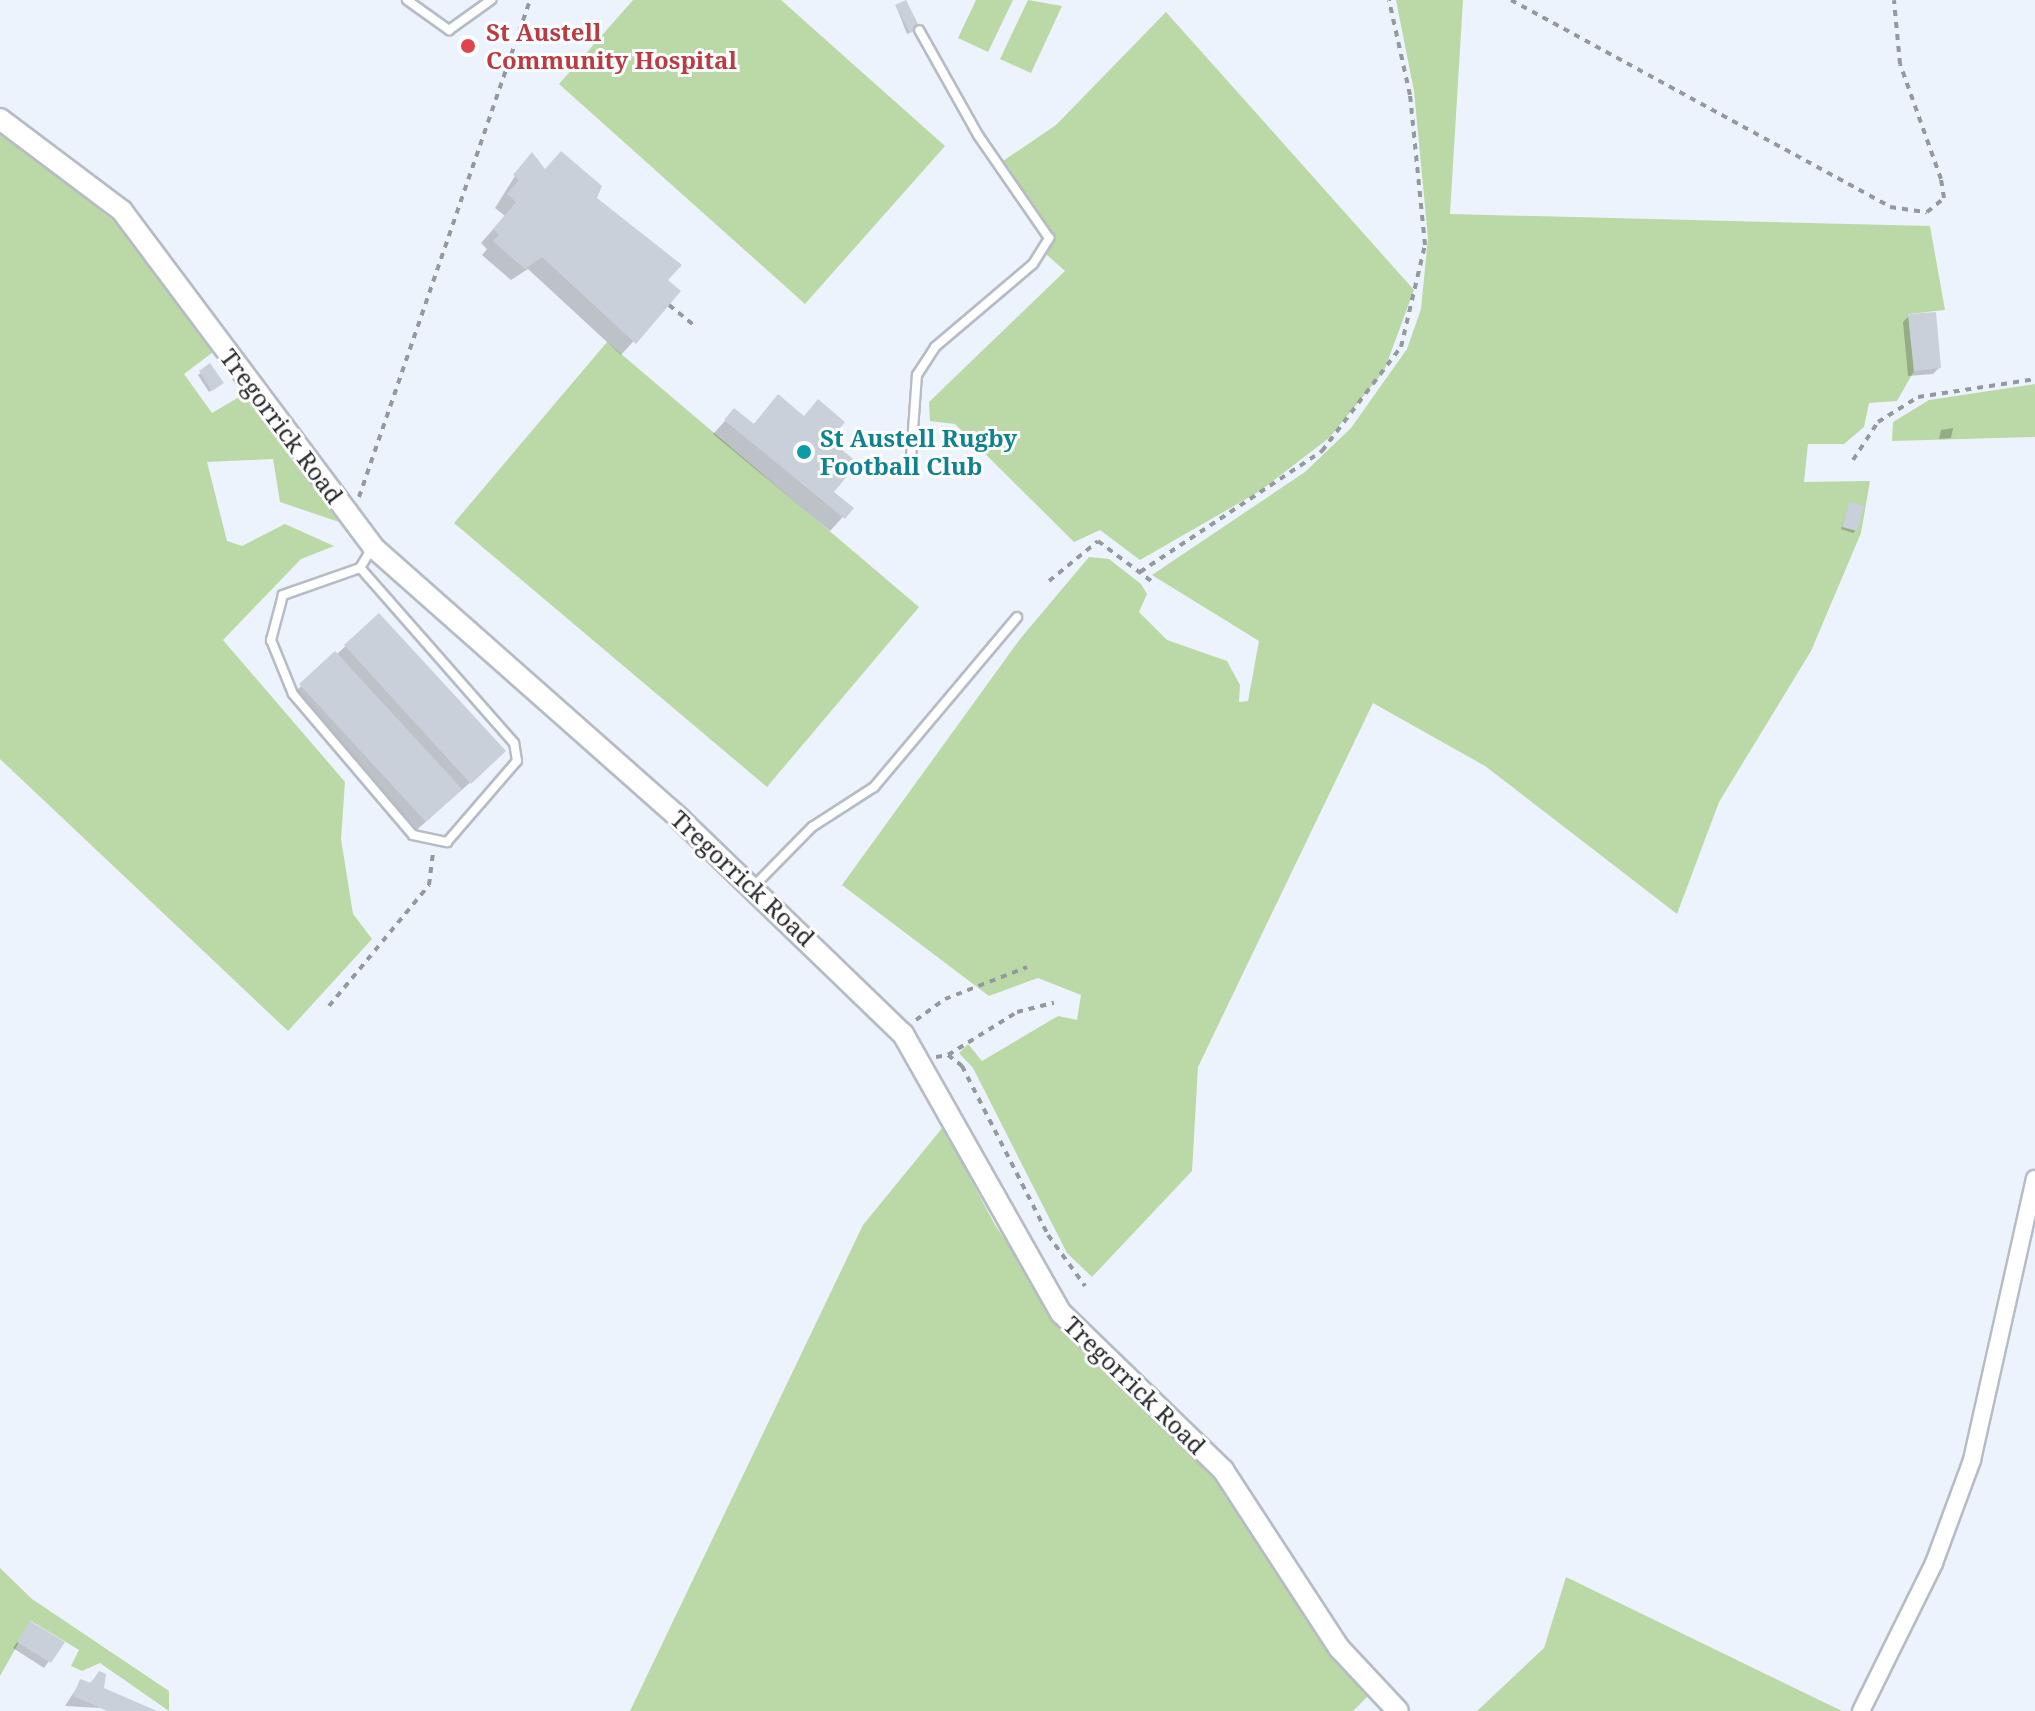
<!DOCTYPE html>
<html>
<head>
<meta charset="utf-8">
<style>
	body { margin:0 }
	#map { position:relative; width:2035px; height:1711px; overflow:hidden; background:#edf3fc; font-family:"Noto Serif",serif }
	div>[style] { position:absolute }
	.green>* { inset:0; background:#bbd8a7 }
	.shadow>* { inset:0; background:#0003 }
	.building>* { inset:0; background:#cad0d9 }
	.path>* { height:4px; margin-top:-2px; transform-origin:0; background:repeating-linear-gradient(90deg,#94989f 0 6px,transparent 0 12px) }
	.roads { filter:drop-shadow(2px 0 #b6bcc5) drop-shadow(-2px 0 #b6bcc5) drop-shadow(0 2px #b6bcc5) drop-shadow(0 -2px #b6bcc5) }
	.service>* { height:8px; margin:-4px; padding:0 4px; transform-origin:4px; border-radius:4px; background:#fff }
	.minor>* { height:16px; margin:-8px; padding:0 8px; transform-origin:8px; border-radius:8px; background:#fff }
	.tertiary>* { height:20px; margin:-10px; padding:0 10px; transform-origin:10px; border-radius:10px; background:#fff }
	.dots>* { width:22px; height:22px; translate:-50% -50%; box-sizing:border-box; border:4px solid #fff; border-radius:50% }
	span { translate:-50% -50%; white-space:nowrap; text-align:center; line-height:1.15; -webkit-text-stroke:6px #fff; paint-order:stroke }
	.health-label { font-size:24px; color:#be3a42; font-weight:700 }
	.left { translate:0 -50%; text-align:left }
	.street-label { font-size:24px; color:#26282b }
	.culture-label { font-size:24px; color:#0d838f; font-weight:700 }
</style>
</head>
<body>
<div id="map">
	<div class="green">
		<i style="clip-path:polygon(633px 0,781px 0,945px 146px,805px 304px,559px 84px)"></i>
		<i style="clip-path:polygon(976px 0,1013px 0,988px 52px,958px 38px)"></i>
		<i style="clip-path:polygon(1028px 0,1062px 6px,1031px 73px,1000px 59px)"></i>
		<i style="clip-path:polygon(1396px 0,1463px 0,1450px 214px,1930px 226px,1945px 310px,1908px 314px,1914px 371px,1897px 401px,1869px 403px,1864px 427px,1844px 444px,1808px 444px,1804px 482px,1870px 481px,1861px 533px,1811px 651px,1719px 802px,1677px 914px,1485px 766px,1373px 703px,1198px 1067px,1192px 1171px,1092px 1277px,1067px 1253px,973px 1068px,959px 1053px,968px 1044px,982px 1061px,1058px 1016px,1077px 1020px,1081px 995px,1038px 978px,989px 996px,842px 885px,1020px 639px,1089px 557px,1109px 559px,1141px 584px,1147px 594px,1139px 612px,1167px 640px,1227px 661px,1240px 685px,1239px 702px,1248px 701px,1259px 641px,1152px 575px,1305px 472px,1351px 428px,1407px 349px,1421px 309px,1428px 238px,1414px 91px)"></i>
		<i style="clip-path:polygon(1166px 12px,1414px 290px,1384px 371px,1329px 438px,1260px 491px,1140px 560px,1100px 530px,1074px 542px,955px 424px,930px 421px,929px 402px,1065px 271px,1047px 255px,1050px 237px,1000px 163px,1056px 125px)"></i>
		<i style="clip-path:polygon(0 130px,115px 222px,213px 352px,184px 374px,212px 413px,244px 394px,339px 522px,280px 502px,273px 459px,207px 462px,227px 541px,242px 546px,285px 524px,334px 546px,301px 559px,223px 640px,345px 782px,341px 839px,353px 914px,372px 939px,288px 1031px,0 759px)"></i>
		<i style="clip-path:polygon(607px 342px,919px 607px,767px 787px,454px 523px)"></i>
		<i style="clip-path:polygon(2035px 384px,2035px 437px,1892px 441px,1893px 422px,1929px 400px)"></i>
		<i style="clip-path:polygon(943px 1127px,995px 1225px,1072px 1339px,1212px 1475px,1372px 1692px,1353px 1711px,630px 1711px,863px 1225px)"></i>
		<i style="clip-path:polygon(0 1568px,32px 1599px,169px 1691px,169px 1711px,100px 1663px,82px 1671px,71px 1666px,79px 1650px,31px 1621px,0 1676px)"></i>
		<i style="clip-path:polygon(1566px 1577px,1842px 1711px,1477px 1711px,1544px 1648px)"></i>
	</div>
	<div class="shadow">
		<i style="clip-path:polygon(896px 6px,916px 30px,907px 34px)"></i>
		<i style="clip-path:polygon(520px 168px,544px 171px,594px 198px,678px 292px,621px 355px,528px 269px,511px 280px,482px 255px,487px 249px,481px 243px,505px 216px,495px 208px)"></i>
		<i style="clip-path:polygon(1909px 316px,1939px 368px,1933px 374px,1908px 376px,1903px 322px)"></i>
		<i style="clip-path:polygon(210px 366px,219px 385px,209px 392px,198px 375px)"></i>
		<i style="clip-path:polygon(735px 410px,752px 426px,766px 410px,828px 440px,831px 492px,851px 508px,830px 531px,713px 434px)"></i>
		<i style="clip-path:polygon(1953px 428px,1951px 438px,1939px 439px,1941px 430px)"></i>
		<i style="clip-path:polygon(1849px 504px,1856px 530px,1853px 533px,1841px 529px)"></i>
		<i style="clip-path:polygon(379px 616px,491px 764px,412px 834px,288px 698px)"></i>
		<i style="clip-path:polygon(31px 1623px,62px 1643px,44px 1668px,13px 1648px)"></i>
		<i style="clip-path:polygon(98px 1675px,103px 1689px,152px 1711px,65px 1706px,81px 1681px,89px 1684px)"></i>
	</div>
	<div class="building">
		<i style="clip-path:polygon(906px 0,920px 28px,910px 33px,895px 5px)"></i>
		<i style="clip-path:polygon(561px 151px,602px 186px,597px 198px,682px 265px,668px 280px,681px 291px,636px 344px,542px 257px,525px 269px,493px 241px,499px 235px,493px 229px,516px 202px,507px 194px,519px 180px,513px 175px,532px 152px,545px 169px)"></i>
		<i style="clip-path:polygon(1936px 312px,1941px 368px,1914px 371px,1908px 314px)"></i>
		<i style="clip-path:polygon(210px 363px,224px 383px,212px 391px,199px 371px)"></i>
		<i style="clip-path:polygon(778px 394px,804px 416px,818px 399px,845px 422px,830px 440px,858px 463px,834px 492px,854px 508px,845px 519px,724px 420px,734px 408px,754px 424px)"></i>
		<i style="clip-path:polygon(1849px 502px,1864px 506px,1857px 531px,1842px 527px)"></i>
		<i style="clip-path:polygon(379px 613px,506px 751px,471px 784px,344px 645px)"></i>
		<i style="clip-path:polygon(335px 651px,462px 789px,426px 822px,299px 684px)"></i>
		<i style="clip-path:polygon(30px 1621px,65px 1642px,51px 1663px,17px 1642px)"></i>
		<i style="clip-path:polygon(99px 1671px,106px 1674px,104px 1688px,157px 1711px,107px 1711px,73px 1696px,80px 1679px,91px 1683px)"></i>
	</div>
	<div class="path">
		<i style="left:1511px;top:0;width:432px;rotate:28.6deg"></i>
		<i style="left:1890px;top:207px;width:37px;rotate:8deg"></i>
		<i style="left:1927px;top:212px;width:22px;rotate:-39deg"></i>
		<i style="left:1944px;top:198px;width:19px;rotate:-99deg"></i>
		<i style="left:1941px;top:179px;width:122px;rotate:-109.6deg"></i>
		<i style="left:1900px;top:64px;width:64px;rotate:-95.4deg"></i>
		<i style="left:669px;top:305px;width:35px;rotate:39deg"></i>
		<i style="left:1853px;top:460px;width:45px;rotate:-56.7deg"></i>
		<i style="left:1878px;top:422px;width:47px;rotate:-32deg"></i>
		<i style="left:1918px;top:397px;width:118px;rotate:-8.7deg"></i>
		<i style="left:359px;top:497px;width:526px;rotate:-71.01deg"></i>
		<i style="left:1140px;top:572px;width:219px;rotate:-33.6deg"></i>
		<i style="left:1322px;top:451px;width:131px;rotate:-52.8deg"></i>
		<i style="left:1401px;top:347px;width:105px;rotate:-76.8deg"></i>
		<i style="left:1425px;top:245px;width:151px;rotate:-95.7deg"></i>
		<i style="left:1410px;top:95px;width:97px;rotate:-102.5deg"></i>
		<i style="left:1049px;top:581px;width:63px;rotate:-39.2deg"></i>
		<i style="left:1098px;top:541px;width:70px;rotate:36.9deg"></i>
		<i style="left:329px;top:1006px;width:157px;rotate:-50.4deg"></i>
		<i style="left:429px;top:885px;width:35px;rotate:-83deg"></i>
		<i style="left:916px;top:1020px;width:36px;rotate:-36deg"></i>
		<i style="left:945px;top:999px;width:88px;rotate:-21.3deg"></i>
		<i style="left:948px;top:1055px;width:81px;rotate:-31.9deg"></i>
		<i style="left:1017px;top:1012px;width:38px;rotate:-14deg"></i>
		<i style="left:936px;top:1057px;width:12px;rotate:-9deg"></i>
		<i style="left:948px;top:1055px;width:18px;rotate:38deg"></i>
		<i style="left:962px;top:1066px;width:190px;rotate:63deg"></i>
		<i style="left:1048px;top:1235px;width:63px;rotate:54deg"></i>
	</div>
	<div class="roads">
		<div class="service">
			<i style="left:407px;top:0;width:52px;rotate:35.5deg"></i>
			<i style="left:449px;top:30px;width:52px;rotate:-35.5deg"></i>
			<i style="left:911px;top:458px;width:83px;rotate:-85.9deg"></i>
			<i style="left:917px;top:375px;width:33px;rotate:-57deg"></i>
			<i style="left:935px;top:347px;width:128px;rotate:-40.3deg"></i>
			<i style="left:1033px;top:264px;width:31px;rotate:-58deg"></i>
			<i style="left:1049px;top:238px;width:125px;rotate:-124.6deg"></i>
			<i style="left:978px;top:135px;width:120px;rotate:-119.3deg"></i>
			<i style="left:360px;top:568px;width:82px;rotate:160.7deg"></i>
			<i style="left:283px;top:595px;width:47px;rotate:104.9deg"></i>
			<i style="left:271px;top:640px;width:58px;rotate:67.8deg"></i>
			<i style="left:293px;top:694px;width:185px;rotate:49.6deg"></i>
			<i style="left:413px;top:835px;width:35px;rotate:12deg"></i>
			<i style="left:447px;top:842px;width:107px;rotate:-49.2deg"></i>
			<i style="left:517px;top:761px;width:18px;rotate:-99deg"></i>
			<i style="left:514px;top:743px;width:233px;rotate:-131.3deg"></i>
			<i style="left:360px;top:568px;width:23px;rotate:-59deg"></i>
			<i style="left:751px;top:889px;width:87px;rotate:-45.5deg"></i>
			<i style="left:812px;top:827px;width:74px;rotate:-32.8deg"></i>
			<i style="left:874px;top:787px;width:222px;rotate:-49.9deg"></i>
		</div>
		<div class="minor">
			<i style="left:1861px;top:1711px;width:165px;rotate:-63.7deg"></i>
			<i style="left:1934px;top:1563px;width:110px;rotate:-69.7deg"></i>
			<i style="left:1972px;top:1460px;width:288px;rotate:-77.4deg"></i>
		</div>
		<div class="tertiary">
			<i style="left:0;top:119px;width:153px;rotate:37deg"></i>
			<i style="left:122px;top:211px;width:419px;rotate:53.2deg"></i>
			<i style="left:373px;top:547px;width:410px;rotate:41.5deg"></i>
			<i style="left:680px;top:819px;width:310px;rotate:44deg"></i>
			<i style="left:903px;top:1034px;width:321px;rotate:60.5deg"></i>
			<i style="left:1061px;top:1313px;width:226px;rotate:44.1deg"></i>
			<i style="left:1223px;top:1470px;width:212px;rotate:56.9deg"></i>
			<i style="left:1339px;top:1648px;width:86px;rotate:46.9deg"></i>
		</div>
	</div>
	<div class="dots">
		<i style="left:468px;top:46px;background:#e0444e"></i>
		<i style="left:804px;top:452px;background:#0f9aa8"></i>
	</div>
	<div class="health-label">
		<span class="left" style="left:486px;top:46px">St Austell<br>Community Hospital</span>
	</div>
	<div class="street-label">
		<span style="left:282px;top:426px;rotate:53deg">Tregorrick Road</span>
		<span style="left:743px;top:878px;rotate:43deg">Tregorrick Road</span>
		<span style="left:1135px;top:1385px;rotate:44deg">Tregorrick Road</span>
	</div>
	<div class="culture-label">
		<span class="left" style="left:820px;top:452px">St Austell Rugby<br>Football Club</span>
	</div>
</div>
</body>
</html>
